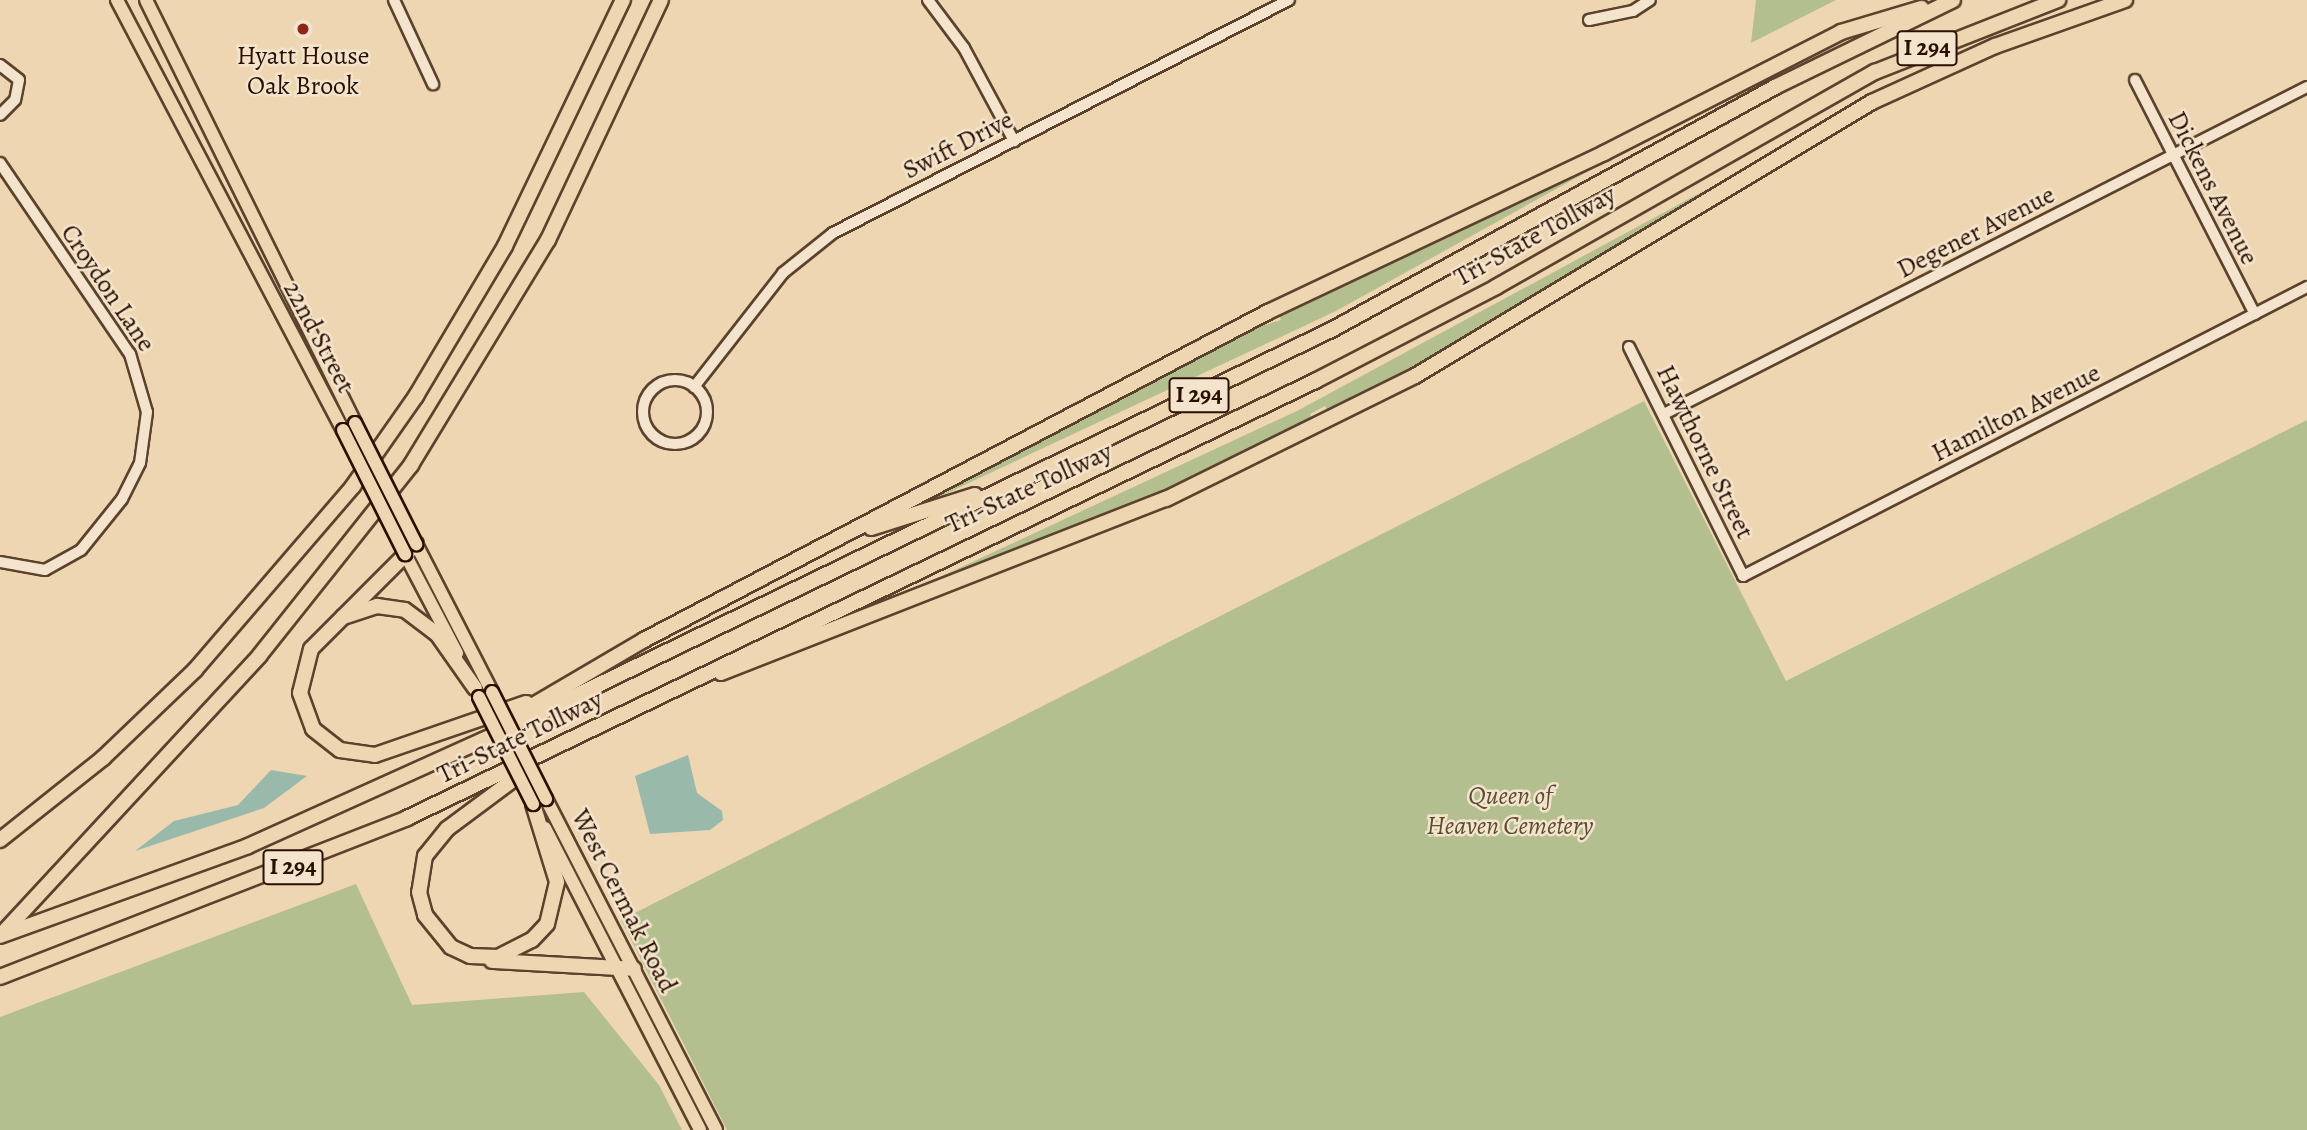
<!DOCTYPE html>
<html>
<head>
<meta charset="utf-8">
<style>
	body { margin:0 }
	#map { position:relative; width:2307px; height:1130px; overflow:hidden; background:#eed6b2; font-family:Alegreya,serif }
	div>[style] { position:absolute }
	.green>* { inset:0; background:#b4bf8f }
	.water>* { inset:0; background:#99b9ab }
	.roads { filter:drop-shadow(2px 0 #5b422c) drop-shadow(-2px 0 #5b422c) drop-shadow(0 2px #5b422c) drop-shadow(0 -2px #5b422c) }
	.minor>* { height:10px; margin:-5px; padding:0 5px; transform-origin:5px; border-radius:5px; background:#f4e4cd }
	.minor>.ring { margin:-5px; padding:0; box-sizing:content-box; background:none; border:10px solid #f4e4cd; border-radius:50% }
	.major>* { height:12px; margin:-6px; padding:0 6px; transform-origin:6px; border-radius:6px; background:#eed6b2 }
	.highway>* { height:14px; margin:-7px; padding:0 7px; transform-origin:7px; border-radius:7px; background:#eed6b2 }
	.bridges { filter:drop-shadow(2px 0 #2a1000) drop-shadow(-2px 0 #2a1000) drop-shadow(0 2px #2a1000) drop-shadow(0 -2px #2a1000) }
	.major-bridge>* { height:12px; margin:-6px; padding:0 6px; transform-origin:6px; border-radius:6px; background:#eed6b2 }
	.dots>* { width:19px; height:19px; translate:-50% -50%; box-sizing:border-box; border:4px solid #f4e4cd; border-radius:50% }
	span { translate:-50% -50%; white-space:nowrap; text-align:center; line-height:1.15; -webkit-text-stroke:5px #f4e4cd; paint-order:stroke }
	.shield-label span { padding:2px 5px; background:#f4e4cd; border:2px solid; border-radius:5px; -webkit-text-stroke-width:0 }
	.shield-label { font-size:24px; color:#2a1000; font-weight:700 }
	.poi-label { font-size:26px; color:#2a1000 }
	.street-label { font-size:26px; color:#2a1000 }
	.park-label { font-size:26px; color:#5a4d32; font-style:italic }
</style>
</head>
<body>
<div id="map">
	<div class="green">
		<i style="clip-path:polygon(1756px 0,1836px 0,1751px 43px)"></i>
		<i style="clip-path:polygon(1585px 173px,1336px 311px,926px 503px,1251px 329px,1281px 320px,1278px 313px)"></i>
		<i style="clip-path:polygon(1709px 188px,1470px 337px,1328px 412px,1325px 406px,1310px 414px,1313px 422px,1127px 509px,884px 603px,1297px 411px)"></i>
		<i style="clip-path:polygon(1644px 401px,1786px 681px,2307px 420px,2307px 1130px,727px 1130px,621px 920px)"></i>
		<i style="clip-path:polygon(356px 884px,412px 1005px,584px 992px,659px 1085px,682px 1130px,0 1130px,0 1017px)"></i>
	</div>
	<div class="water">
		<i style="clip-path:polygon(688px 755px,697px 793px,722px 811px,723px 820px,710px 830px,650px 834px,635px 776px)"></i>
		<i style="clip-path:polygon(271px 770px,307px 776px,264px 808px,135px 851px,174px 821px,238px 805px)"></i>
	</div>
	<div class="roads">
		<div class="minor">
			<i style="left:394px;top:0;width:93px;rotate:65.1deg"></i>
			<i style="left:928px;top:0;width:60px;rotate:53.1deg"></i>
			<i style="left:964px;top:48px;width:106px;rotate:61.7deg"></i>
			<i style="left:1589px;top:20px;width:45px;rotate:-11.6deg"></i>
			<i style="left:1633px;top:11px;width:20px;rotate:-33deg"></i>
			<i style="left:0;top:65px;width:24px;rotate:38deg"></i>
			<i style="left:19px;top:80px;width:20px;rotate:101deg"></i>
			<i style="left:15px;top:100px;width:21px;rotate:135deg"></i>
			<i style="left:2135px;top:80px;width:263px;rotate:62.9deg"></i>
			<i style="left:0;top:163px;width:231px;rotate:55.8deg"></i>
			<i style="left:130px;top:354px;width:60px;rotate:73.7deg"></i>
			<i style="left:147px;top:412px;width:51px;rotate:97.8deg"></i>
			<i style="left:140px;top:463px;width:40px;rotate:116.6deg"></i>
			<i style="left:122px;top:499px;width:65px;rotate:128.8deg"></i>
			<i style="left:81px;top:550px;width:41px;rotate:150.9deg"></i>
			<i style="left:45px;top:570px;width:46px;rotate:-169.9deg"></i>
			<i style="left:1629px;top:347px;width:256px;rotate:63.5deg"></i>
			<i style="left:1743px;top:576px;width:634px;rotate:-27.13deg"></i>
			<i class="ring" style="left:643px;top:380px;width:54px;height:54px"></i>
			<i style="left:694px;top:387px;width:145px;rotate:-52deg"></i>
			<i style="left:783px;top:273px;width:64px;rotate:-38.7deg"></i>
			<i style="left:833px;top:233px;width:512px;rotate:-27.07deg"></i>
			<i style="left:1664px;top:414px;width:721px;rotate:-26.96deg"></i>
		</div>
		<div class="major">
			<i style="left:117px;top:0;width:486px;rotate:62.3deg"></i>
			<i style="left:146px;top:0;width:472px;rotate:63.7deg"></i>
			<i style="left:416px;top:544px;width:166px;rotate:62.8deg"></i>
			<i style="left:405px;top:554px;width:112px;rotate:62.3deg"></i>
			<i style="left:546px;top:799px;width:372px;rotate:62.8deg"></i>
			<i style="left:545px;top:828px;width:339px;rotate:62.8deg"></i>
		</div>
		<div class="highway">
			<i style="left:871px;top:528px;width:109px;rotate:-17.6deg"></i>
			<i style="left:416px;top:544px;width:148px;rotate:135deg"></i>
			<i style="left:311px;top:649px;width:45px;rotate:104deg"></i>
			<i style="left:300px;top:693px;width:38px;rotate:70deg"></i>
			<i style="left:313px;top:729px;width:34px;rotate:38deg"></i>
			<i style="left:340px;top:750px;width:35px;rotate:8deg"></i>
			<i style="left:375px;top:755px;width:160px;rotate:-19deg"></i>
			<i style="left:343px;top:617px;width:36px;rotate:-18deg"></i>
			<i style="left:377px;top:606px;width:28px;rotate:8deg"></i>
			<i style="left:405px;top:610px;width:40px;rotate:37deg"></i>
			<i style="left:437px;top:634px;width:66px;rotate:54.9deg"></i>
			<i style="left:721px;top:673px;width:478px;rotate:-21.4deg"></i>
			<i style="left:1166px;top:499px;width:278px;rotate:-26.3deg"></i>
			<i style="left:1415px;top:376px;width:533px;rotate:-30.95deg"></i>
			<i style="left:1872px;top:102px;width:135px;rotate:-24.5deg"></i>
			<i style="left:1995px;top:46px;width:138px;rotate:-19.5deg"></i>
			<i style="left:518px;top:714px;width:146px;rotate:-30.4deg"></i>
			<i style="left:644px;top:640px;width:705px;rotate:-27.73deg"></i>
			<i style="left:1268px;top:312px;width:372px;rotate:-25.3deg"></i>
			<i style="left:1604px;top:153px;width:266px;rotate:-27deg"></i>
			<i style="left:1841px;top:32px;width:84px;rotate:-16.7deg"></i>
			<i style="left:529px;top:768px;width:102px;rotate:143.4deg"></i>
			<i style="left:447px;top:829px;width:35px;rotate:129deg"></i>
			<i style="left:425px;top:856px;width:36px;rotate:99deg"></i>
			<i style="left:419px;top:892px;width:24px;rotate:75deg"></i>
			<i style="left:425px;top:915px;width:41px;rotate:50.9deg"></i>
			<i style="left:451px;top:947px;width:21px;rotate:25deg"></i>
			<i style="left:470px;top:956px;width:28px;rotate:2deg"></i>
			<i style="left:498px;top:957px;width:38px;rotate:-27deg"></i>
			<i style="left:532px;top:940px;width:22px;rotate:-47deg"></i>
			<i style="left:547px;top:924px;width:43px;rotate:-76.6deg"></i>
			<i style="left:557px;top:882px;width:82px;rotate:-107.1deg"></i>
			<i style="left:0;top:840px;width:132px;rotate:-38.5deg"></i>
			<i style="left:103px;top:758px;width:127px;rotate:-43.7deg"></i>
			<i style="left:195px;top:670px;width:243px;rotate:-49.3deg"></i>
			<i style="left:353px;top:486px;width:110px;rotate:-55deg"></i>
			<i style="left:416px;top:396px;width:174px;rotate:-59.3deg"></i>
			<i style="left:505px;top:246px;width:273px;rotate:-64.4deg"></i>
			<i style="left:1px;top:935px;width:381px;rotate:-47.2deg"></i>
			<i style="left:260px;top:655px;width:243px;rotate:-51.5deg"></i>
			<i style="left:411px;top:465px;width:263px;rotate:-58.7deg"></i>
			<i style="left:548px;top:240px;width:265px;rotate:-64.8deg"></i>
			<i style="left:0;top:936px;width:264px;rotate:-19.9deg"></i>
			<i style="left:248px;top:846px;width:282px;rotate:-24.3deg"></i>
			<i style="left:505px;top:730px;width:920px;rotate:-25.84deg"></i>
			<i style="left:1333px;top:329px;width:504px;rotate:-28.7deg"></i>
			<i style="left:1775px;top:87px;width:198px;rotate:-26deg"></i>
			<i style="left:492px;top:961px;width:142px;rotate:3.2deg"></i>
			<i style="left:0;top:977px;width:437px;rotate:-21.3deg"></i>
			<i style="left:407px;top:818px;width:1008px;rotate:-25.7deg"></i>
			<i style="left:1315px;top:381px;width:204px;rotate:-27.4deg"></i>
			<i style="left:1496px;top:287px;width:436px;rotate:-29.6deg"></i>
			<i style="left:1875px;top:72px;width:197px;rotate:-21.5deg"></i>
		</div>
	</div>
	<div class="bridges">
		<div class="major-bridge">
			<i style="left:355px;top:423px;width:136px;rotate:63.2deg"></i>
			<i style="left:343px;top:430px;width:139px;rotate:63.4deg"></i>
			<i style="left:492px;top:692px;width:120px;rotate:63.2deg"></i>
			<i style="left:479px;top:697px;width:120px;rotate:63.2deg"></i>
		</div>
	</div>
	<div class="dots">
		<i style="left:303px;top:29px;background:#8f2418"></i>
	</div>
	<div class="shield-label">
		<span style="left:1927px;top:48px">I 294</span>
		<span style="left:1199px;top:395px">I 294</span>
		<span style="left:293px;top:867px">I 294</span>
	</div>
	<div class="poi-label">
		<span style="left:303px;top:71px">Hyatt House<br>Oak Brook</span>
	</div>
	<div class="street-label">
		<span style="left:958px;top:145px;rotate:-27deg">Swift Drive</span>
		<span style="left:2213px;top:188px;rotate:63deg">Dickens Avenue</span>
		<span style="left:1976px;top:232px;rotate:-27deg">Degener Avenue</span>
		<span style="left:1535px;top:236px;rotate:-29deg">Tri-State Tollway</span>
		<span style="left:108px;top:288px;rotate:56deg">Croydon Lane</span>
		<span style="left:319px;top:337px;rotate:62deg">22nd Street</span>
		<span style="left:2016px;top:413px;rotate:-27deg">Hamilton Avenue</span>
		<span style="left:1705px;top:452px;rotate:64deg">Hawthorne Street</span>
		<span style="left:1029px;top:488px;rotate:-25deg">Tri-State Tollway</span>
		<span style="left:520px;top:737px;rotate:-26deg">Tri-State Tollway</span>
		<span style="left:624px;top:901px;rotate:63deg">West Cermak Road</span>
	</div>
	<div class="park-label">
		<span style="left:1510px;top:811px">Queen of<br>Heaven Cemetery</span>
	</div>
</div>
</body>
</html>
